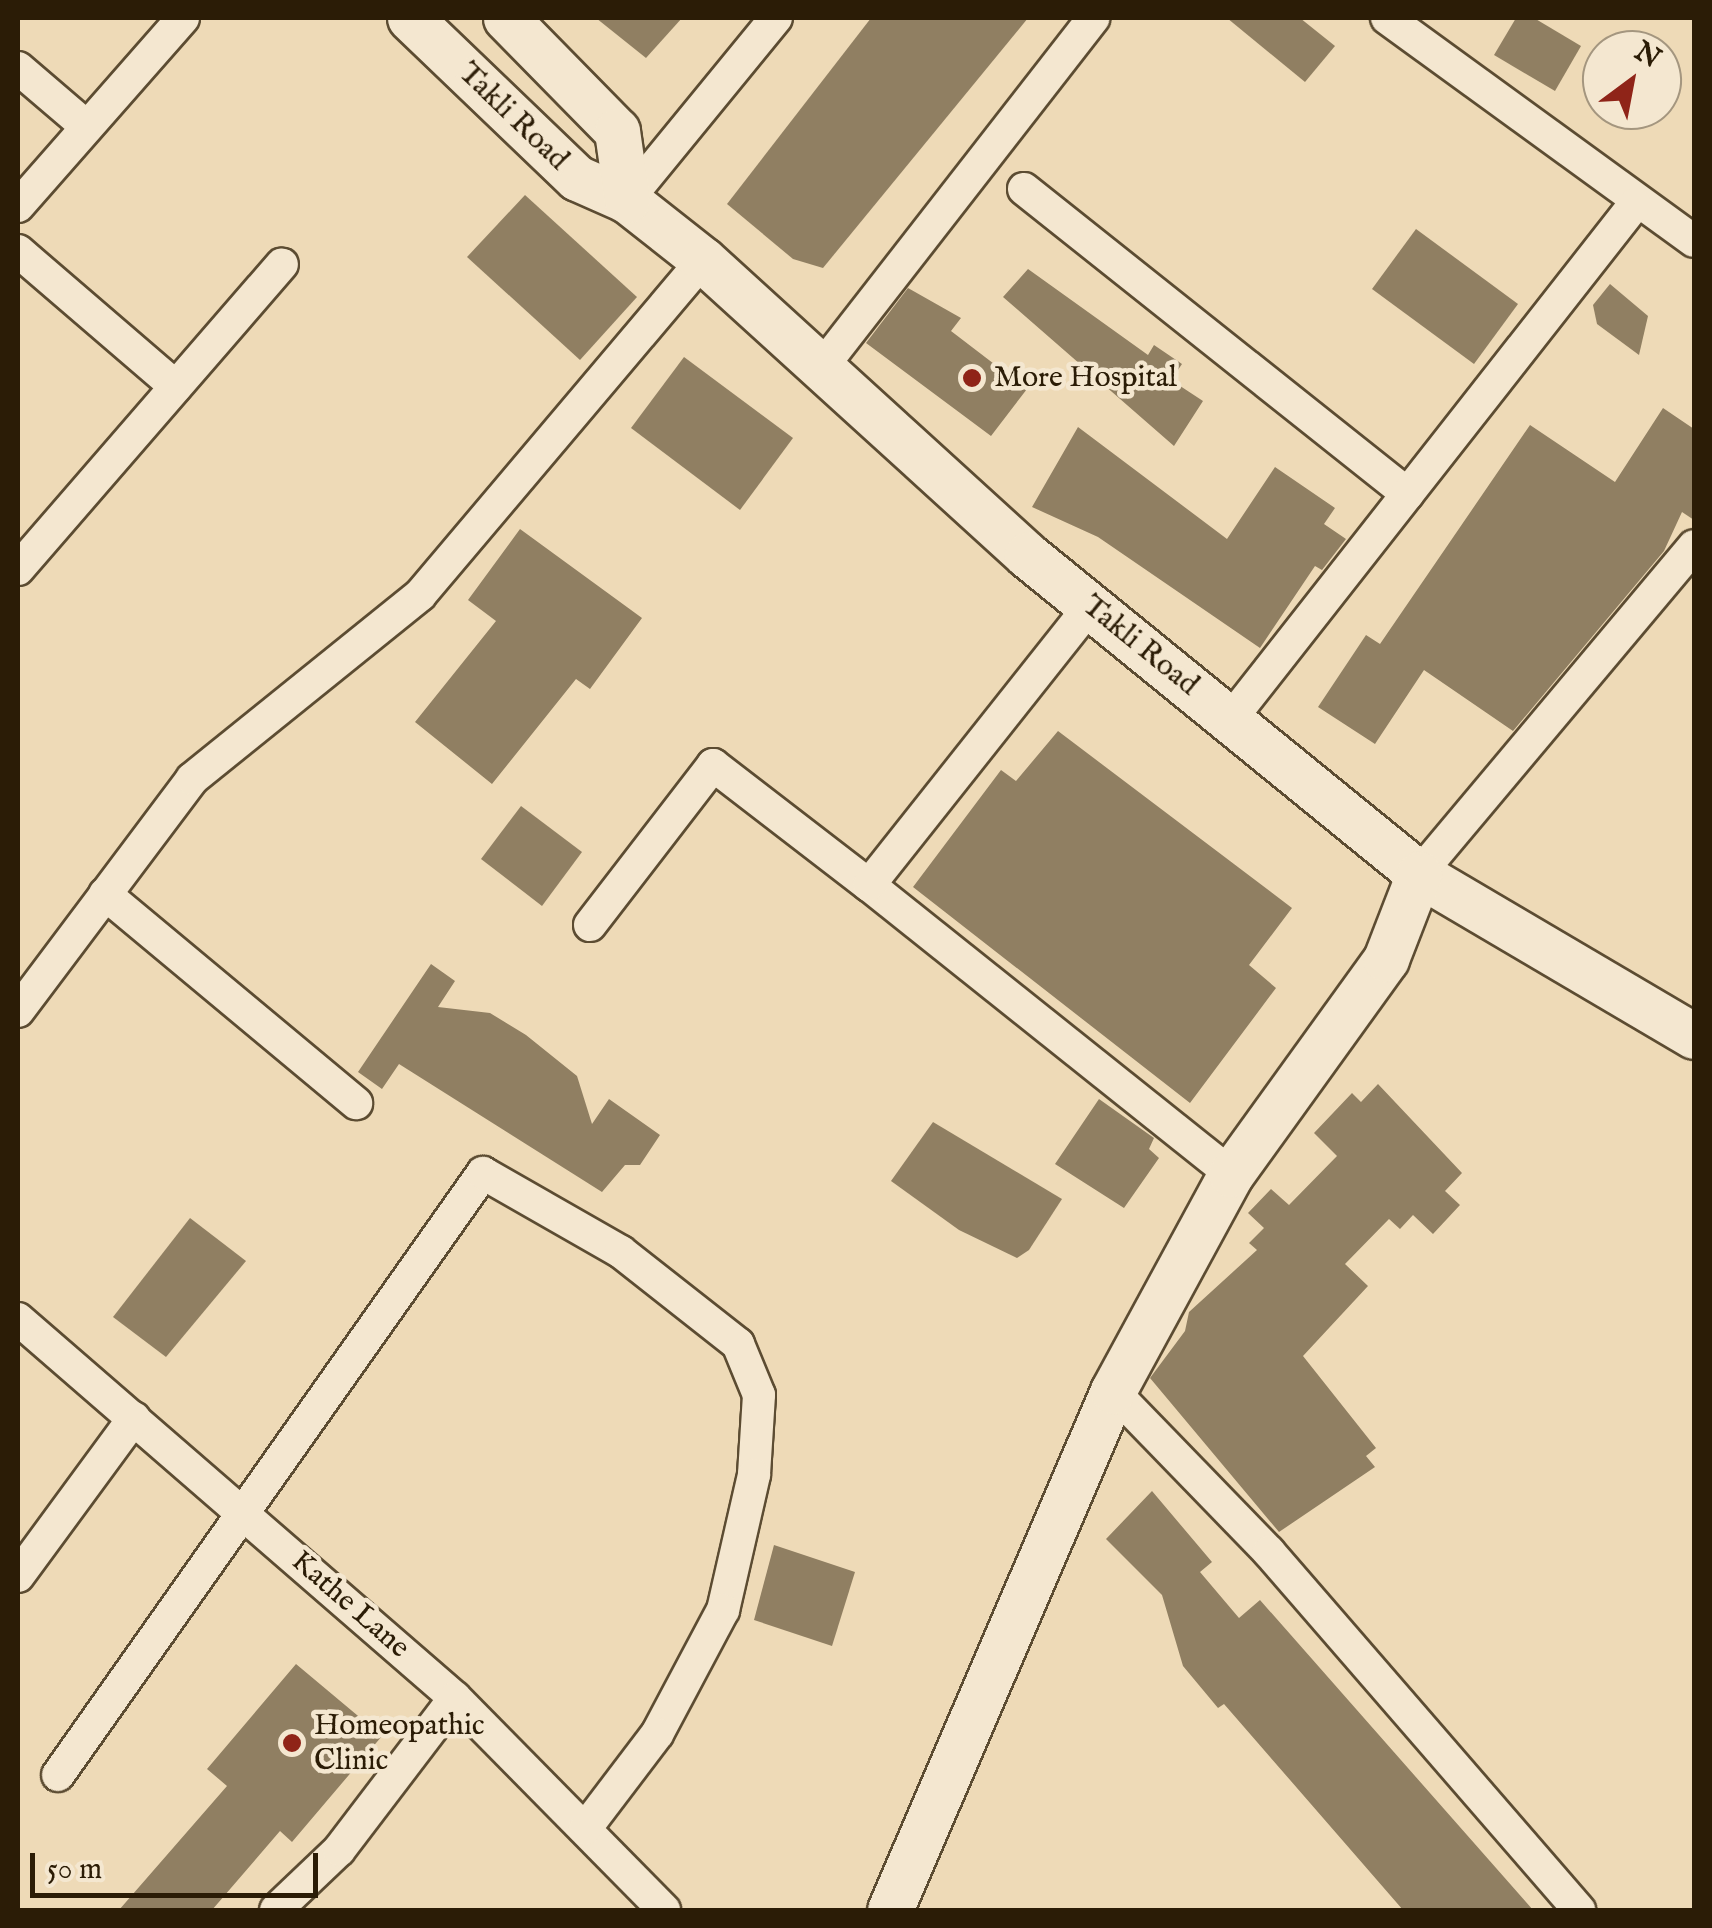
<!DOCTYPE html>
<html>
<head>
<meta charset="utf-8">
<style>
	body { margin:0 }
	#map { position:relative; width:1712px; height:1928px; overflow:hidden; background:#eedab7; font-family:"IM FELL English",serif }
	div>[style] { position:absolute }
	.building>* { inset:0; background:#907f62 }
	.roads { filter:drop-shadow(2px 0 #5c4c32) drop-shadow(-2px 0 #5c4c32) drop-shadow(0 2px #5c4c32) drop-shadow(0 -2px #5c4c32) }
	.street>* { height:32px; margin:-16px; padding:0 16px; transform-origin:16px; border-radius:16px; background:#f4e7d0 }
	.secondary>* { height:45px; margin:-22.5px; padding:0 22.5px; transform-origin:22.5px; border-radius:22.5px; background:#f4e7d0 }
	.dots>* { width:28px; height:28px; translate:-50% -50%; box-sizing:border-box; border:5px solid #f4e7d0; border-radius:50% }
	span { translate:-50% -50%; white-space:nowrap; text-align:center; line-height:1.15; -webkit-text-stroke:9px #f4e7d0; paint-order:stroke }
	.street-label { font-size:30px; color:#2b1c06 }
	.poi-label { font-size:30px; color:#2b1c06 }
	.left { translate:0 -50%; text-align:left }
	.frame { position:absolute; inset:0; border:20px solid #2b1c06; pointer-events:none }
	.north { position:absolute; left:1582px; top:30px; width:100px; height:100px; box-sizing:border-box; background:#f4e7d0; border:2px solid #a4967f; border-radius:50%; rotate:32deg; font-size:28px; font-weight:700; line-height:40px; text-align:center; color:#2b1c06 }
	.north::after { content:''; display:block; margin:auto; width:35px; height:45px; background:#8f2418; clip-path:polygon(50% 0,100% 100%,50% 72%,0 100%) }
	.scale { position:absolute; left:30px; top:1853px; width:288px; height:45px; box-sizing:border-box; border:5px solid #2b1c06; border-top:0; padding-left:12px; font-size:30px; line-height:35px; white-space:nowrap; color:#2b1c06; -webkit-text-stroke:8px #f4e7d0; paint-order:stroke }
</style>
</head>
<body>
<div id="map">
	<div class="building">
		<i style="clip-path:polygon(596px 18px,682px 18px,646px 58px)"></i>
		<i style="clip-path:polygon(871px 18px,1028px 18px,823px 268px,793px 259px,727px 204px)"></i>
		<i style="clip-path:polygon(1227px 18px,1300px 18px,1335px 46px,1305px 82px)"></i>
		<i style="clip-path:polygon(1516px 18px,1534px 18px,1581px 46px,1555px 91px,1494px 55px)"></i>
		<i style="clip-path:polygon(525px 195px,637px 297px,580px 360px,467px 257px)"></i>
		<i style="clip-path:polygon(1416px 229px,1518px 304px,1474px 364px,1372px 289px)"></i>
		<i style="clip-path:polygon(1028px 269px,1148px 355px,1154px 345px,1182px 364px,1171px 380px,1203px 401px,1174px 446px,1003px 297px)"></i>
		<i style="clip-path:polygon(1610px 284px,1648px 316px,1639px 355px,1597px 324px,1593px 305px)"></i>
		<i style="clip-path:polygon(908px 288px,961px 318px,951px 331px,1027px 389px,991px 436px,866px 343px)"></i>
		<i style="clip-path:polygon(684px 357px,793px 438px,740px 510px,631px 428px)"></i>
		<i style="clip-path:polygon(1663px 408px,1694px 429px,1694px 520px,1682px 512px,1664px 551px,1513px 731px,1424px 670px,1375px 744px,1318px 707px,1366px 635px,1380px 644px,1530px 425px,1615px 482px)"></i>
		<i style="clip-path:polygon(1078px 427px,1227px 539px,1275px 467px,1335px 508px,1324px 524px,1346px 539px,1322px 570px,1315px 566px,1260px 648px,1098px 537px,1032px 507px)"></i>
		<i style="clip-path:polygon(520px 529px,642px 618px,590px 689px,576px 679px,492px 784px,415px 722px,496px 621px,468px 600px)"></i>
		<i style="clip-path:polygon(1058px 731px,1292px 908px,1249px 965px,1276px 988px,1190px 1103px,913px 887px,1001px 770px,1016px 781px)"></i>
		<i style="clip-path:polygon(521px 806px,582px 852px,542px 906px,481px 859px)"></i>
		<i style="clip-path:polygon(431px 964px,455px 981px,438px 1007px,490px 1013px,526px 1035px,577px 1076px,592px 1124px,609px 1099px,660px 1135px,640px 1165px,625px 1165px,602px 1192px,399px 1064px,382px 1089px,358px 1072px)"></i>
		<i style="clip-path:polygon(1378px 1084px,1462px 1173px,1445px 1191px,1460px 1205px,1433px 1234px,1413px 1215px,1400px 1229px,1389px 1219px,1345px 1264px,1368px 1286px,1303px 1356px,1376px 1448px,1366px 1456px,1375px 1467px,1279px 1532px,1150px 1378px,1185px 1331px,1189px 1312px,1257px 1250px,1249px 1243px,1264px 1228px,1248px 1213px,1271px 1189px,1289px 1205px,1337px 1156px,1314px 1133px,1352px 1093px,1361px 1102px)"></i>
		<i style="clip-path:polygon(1099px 1099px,1154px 1138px,1149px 1149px,1159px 1158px,1124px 1208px,1055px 1164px)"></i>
		<i style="clip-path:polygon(933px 1122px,1062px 1199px,1029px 1250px,1017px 1258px,959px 1230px,891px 1181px)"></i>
		<i style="clip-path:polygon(190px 1218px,246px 1261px,166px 1357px,113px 1317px)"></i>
		<i style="clip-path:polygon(1152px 1491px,1212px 1562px,1200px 1572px,1239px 1618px,1260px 1600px,1533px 1910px,1403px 1910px,1224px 1704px,1218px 1708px,1183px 1666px,1162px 1595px,1106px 1539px)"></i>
		<i style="clip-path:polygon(774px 1545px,855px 1572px,832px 1646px,754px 1620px)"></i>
		<i style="clip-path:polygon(296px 1664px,382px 1736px,292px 1842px,280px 1831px,212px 1910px,119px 1910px,227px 1786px,207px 1769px)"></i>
	</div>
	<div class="roads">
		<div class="street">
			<i style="left:1387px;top:18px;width:379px;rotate:36deg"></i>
			<i style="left:18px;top:68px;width:89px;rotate:40.5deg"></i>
			<i style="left:1024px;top:189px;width:490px;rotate:38.5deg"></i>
			<i style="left:627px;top:200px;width:235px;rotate:-50.7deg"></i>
			<i style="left:18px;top:206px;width:250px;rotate:-48.7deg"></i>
			<i style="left:18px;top:251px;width:208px;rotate:40.7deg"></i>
			<i style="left:825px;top:363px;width:437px;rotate:-52.1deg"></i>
			<i style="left:18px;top:569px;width:403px;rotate:-49.1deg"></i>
			<i style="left:1230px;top:720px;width:656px;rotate:-51.87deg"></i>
			<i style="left:1419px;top:874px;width:428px;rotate:-50deg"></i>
			<i style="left:869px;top:885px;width:463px;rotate:38.6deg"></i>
			<i style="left:105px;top:894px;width:327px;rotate:39.8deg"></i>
			<i style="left:590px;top:925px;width:202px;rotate:-52.4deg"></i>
			<i style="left:713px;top:765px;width:197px;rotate:37.6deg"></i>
			<i style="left:869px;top:885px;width:356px;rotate:-51.6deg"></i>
			<i style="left:18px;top:1011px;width:290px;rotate:-53.1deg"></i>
			<i style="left:192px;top:779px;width:293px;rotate:-38.9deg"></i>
			<i style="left:420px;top:595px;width:439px;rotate:-49.8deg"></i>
			<i style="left:18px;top:1319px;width:578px;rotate:40.93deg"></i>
			<i style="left:455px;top:1698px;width:298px;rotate:45.4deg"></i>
			<i style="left:1113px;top:1391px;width:224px;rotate:45.9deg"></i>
			<i style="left:1269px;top:1552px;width:474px;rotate:49.1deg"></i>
			<i style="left:18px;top:1576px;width:196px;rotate:-53.7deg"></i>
			<i style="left:58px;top:1775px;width:737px;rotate:-54.78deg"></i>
			<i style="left:483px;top:1173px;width:159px;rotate:29.8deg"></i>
			<i style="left:621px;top:1252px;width:149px;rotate:38.2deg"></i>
			<i style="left:738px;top:1344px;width:55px;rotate:67.6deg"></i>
			<i style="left:759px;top:1395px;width:80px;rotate:93.6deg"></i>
			<i style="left:754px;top:1475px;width:139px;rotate:102.9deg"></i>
			<i style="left:723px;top:1610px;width:140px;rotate:118deg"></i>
			<i style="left:657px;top:1734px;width:119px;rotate:127.2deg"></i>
			<i style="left:276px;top:1910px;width:87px;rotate:-43.6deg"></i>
			<i style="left:339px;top:1850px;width:191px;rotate:-52.7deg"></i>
		</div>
		<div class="secondary">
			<i style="left:410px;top:18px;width:231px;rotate:43.8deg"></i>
			<i style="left:577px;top:178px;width:55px;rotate:23.7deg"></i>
			<i style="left:627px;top:200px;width:97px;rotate:38.3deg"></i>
			<i style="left:703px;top:260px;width:438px;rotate:42.3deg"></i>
			<i style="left:1027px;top:555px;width:505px;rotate:39.14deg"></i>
			<i style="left:1419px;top:874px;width:319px;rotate:30.5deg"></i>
			<i style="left:506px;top:18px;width:158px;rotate:45.5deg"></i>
			<i style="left:617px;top:131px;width:70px;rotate:81.8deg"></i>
			<i style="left:890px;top:1910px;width:565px;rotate:-66.75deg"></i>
			<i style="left:1113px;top:1391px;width:247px;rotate:-61.5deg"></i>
			<i style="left:1231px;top:1174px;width:265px;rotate:-54.2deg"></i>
			<i style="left:1386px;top:959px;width:91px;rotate:-68.8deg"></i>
		</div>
	</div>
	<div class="dots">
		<i style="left:972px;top:378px;background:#8f2418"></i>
		<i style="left:292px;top:1743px;background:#8f2418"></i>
	</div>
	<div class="street-label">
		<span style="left:513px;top:117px;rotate:44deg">Takli Road</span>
		<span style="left:1140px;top:646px;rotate:39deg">Takli Road</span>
		<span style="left:350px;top:1605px;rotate:41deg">Kathe Lane</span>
	</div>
	<div class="poi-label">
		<span class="left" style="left:994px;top:378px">More Hospital</span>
		<span class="left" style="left:314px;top:1743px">Homeopathic<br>Clinic</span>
	</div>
	<div class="frame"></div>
	<div class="north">N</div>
	<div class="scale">50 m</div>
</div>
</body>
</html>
